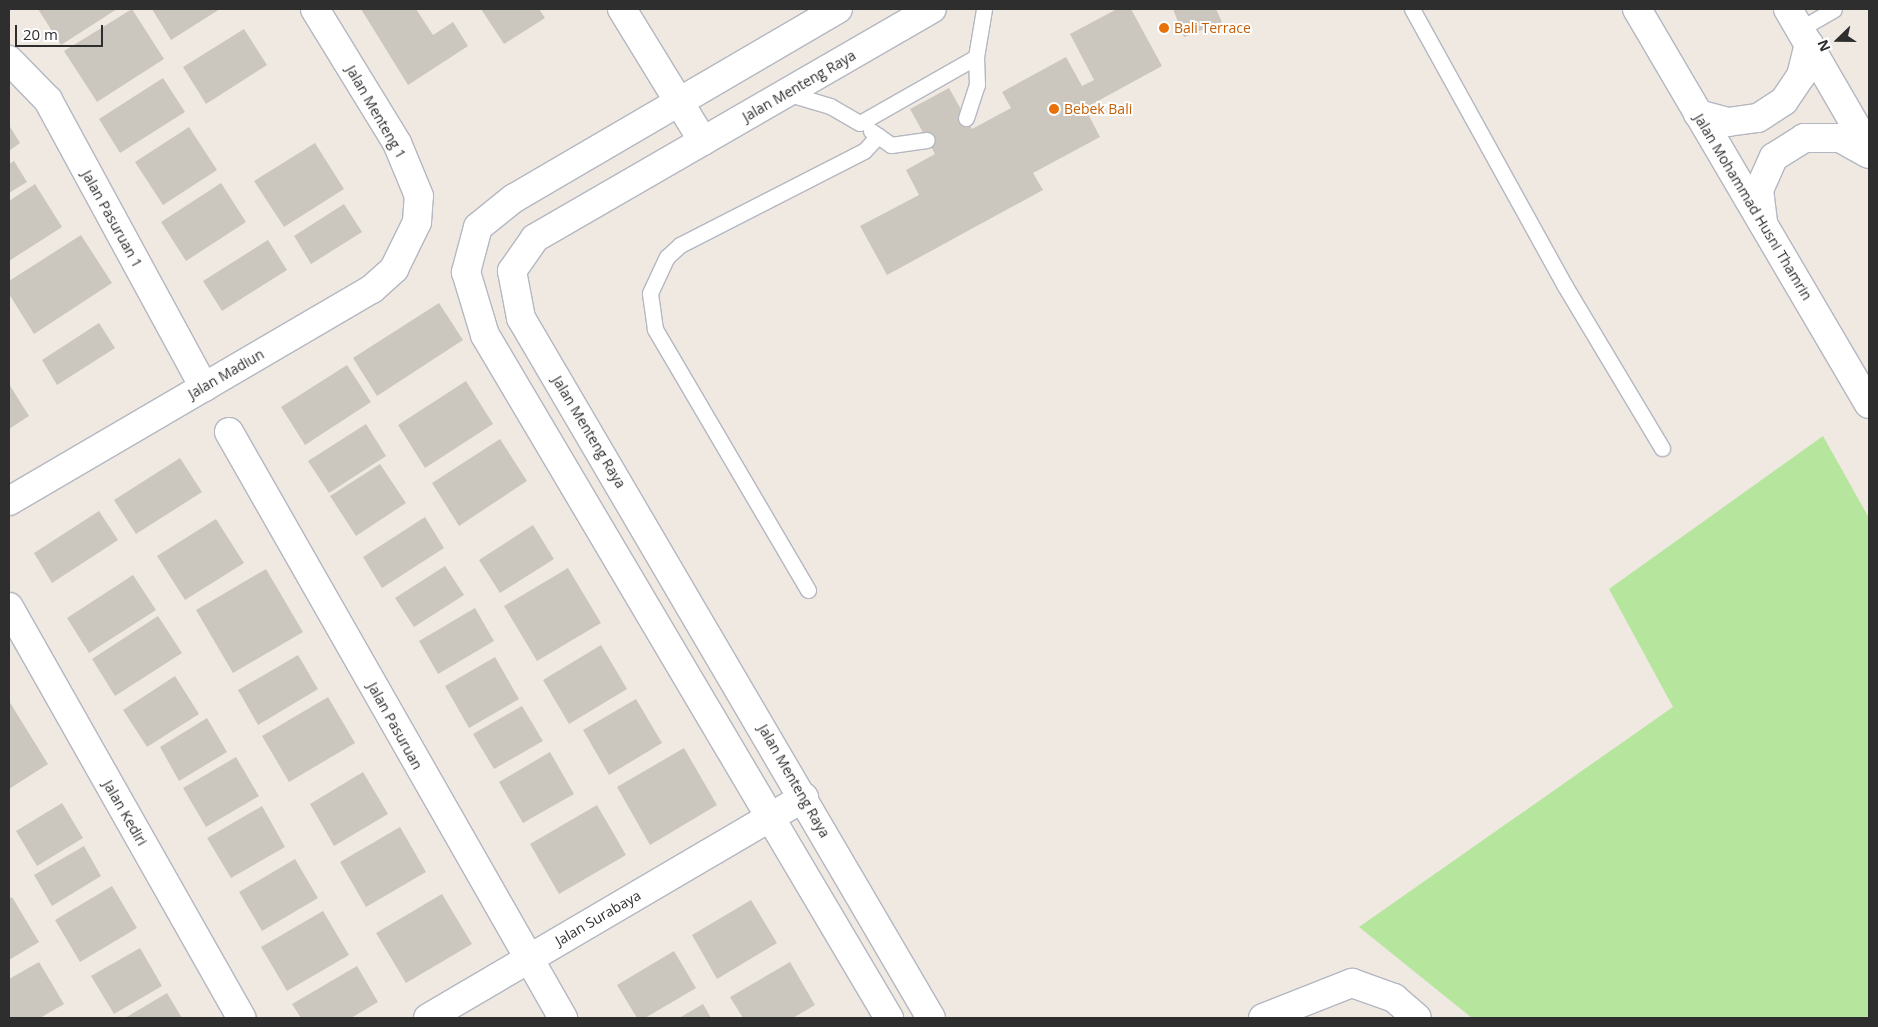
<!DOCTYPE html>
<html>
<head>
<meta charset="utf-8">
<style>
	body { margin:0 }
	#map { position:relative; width:1878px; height:1027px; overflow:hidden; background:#efe9e1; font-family:"Open Sans",sans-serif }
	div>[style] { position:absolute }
	.green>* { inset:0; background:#b6e59e }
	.building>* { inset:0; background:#cbc7bf }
	.roads { filter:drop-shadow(1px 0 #b4b7c1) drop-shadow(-1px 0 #b4b7c1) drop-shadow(0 1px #b4b7c1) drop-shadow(0 -1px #b4b7c1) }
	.service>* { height:15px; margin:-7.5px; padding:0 7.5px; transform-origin:7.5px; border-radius:7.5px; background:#fff }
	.minor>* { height:28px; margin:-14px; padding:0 14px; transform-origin:14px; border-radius:14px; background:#fff }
	.tertiary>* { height:28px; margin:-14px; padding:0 14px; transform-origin:14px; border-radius:14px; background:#fff }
	.dots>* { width:14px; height:14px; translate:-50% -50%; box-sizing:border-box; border:2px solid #fff; border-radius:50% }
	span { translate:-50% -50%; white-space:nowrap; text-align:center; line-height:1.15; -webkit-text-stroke:4px #fff; paint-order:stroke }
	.food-label { font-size:14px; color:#c56008 }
	.left { translate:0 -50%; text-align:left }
	.street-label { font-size:14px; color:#2e2e2e }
	.frame { position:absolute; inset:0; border:10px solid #2e2e2e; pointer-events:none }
	.north { position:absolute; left:1813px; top:15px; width:50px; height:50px; -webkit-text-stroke:4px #fff; paint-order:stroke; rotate:248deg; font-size:14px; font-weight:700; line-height:20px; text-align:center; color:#2e2e2e }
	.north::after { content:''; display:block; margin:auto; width:18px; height:22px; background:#2e2e2e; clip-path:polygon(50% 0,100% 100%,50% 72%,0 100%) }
	.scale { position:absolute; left:15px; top:25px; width:88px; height:22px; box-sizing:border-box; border:2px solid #2e2e2e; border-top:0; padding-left:6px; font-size:15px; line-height:18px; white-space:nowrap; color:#2e2e2e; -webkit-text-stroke:4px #fff; paint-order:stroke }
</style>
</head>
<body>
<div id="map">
	<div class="green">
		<i style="clip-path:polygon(1823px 436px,1869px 518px,1869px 1018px,1472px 1018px,1359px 927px,1673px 707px,1609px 589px)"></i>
	</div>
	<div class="building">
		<i style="clip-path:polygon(38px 9px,117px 9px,61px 45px)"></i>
		<i style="clip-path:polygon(132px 9px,164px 59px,97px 102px,64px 51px)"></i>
		<i style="clip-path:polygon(152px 9px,220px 9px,171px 40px)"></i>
		<i style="clip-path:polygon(361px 9px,416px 9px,433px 35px,453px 22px,468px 46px,408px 85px)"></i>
		<i style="clip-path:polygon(481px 9px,539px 9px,545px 18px,504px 44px)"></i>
		<i style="clip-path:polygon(1117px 9px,1131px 9px,1162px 66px,1085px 108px,1100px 137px,1033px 173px,1043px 190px,887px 275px,860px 226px,919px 195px,906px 170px,935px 154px,910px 109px,949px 88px,972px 129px,1011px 108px,1002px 92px,1066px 57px,1082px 86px,1094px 80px,1070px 34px)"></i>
		<i style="clip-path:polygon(1173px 9px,1216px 9px,1222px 22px,1184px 37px)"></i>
		<i style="clip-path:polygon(244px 29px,267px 65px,206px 104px,183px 67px)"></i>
		<i style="clip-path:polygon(163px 78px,185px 112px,120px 153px,99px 119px)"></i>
		<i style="clip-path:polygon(9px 125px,20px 143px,9px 151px)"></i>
		<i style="clip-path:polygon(189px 127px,217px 170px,163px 205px,135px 162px)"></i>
		<i style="clip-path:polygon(315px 143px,344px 189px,284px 227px,254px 181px)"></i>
		<i style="clip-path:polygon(14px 161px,27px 182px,9px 193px,9px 164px)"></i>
		<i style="clip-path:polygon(221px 183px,246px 222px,186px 261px,161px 222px)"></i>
		<i style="clip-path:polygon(35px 184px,62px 227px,9px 261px,9px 201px)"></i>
		<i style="clip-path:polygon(344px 204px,362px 232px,311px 264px,294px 236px)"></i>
		<i style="clip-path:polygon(81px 235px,112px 283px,34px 334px,9px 294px,9px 281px)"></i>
		<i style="clip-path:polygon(268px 240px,287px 270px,222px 311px,203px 281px)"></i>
		<i style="clip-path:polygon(439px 303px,463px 340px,377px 396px,353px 358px)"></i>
		<i style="clip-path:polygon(99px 323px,115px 348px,57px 385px,42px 360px)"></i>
		<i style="clip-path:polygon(347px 365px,371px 402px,305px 445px,281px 407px)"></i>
		<i style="clip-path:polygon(466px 381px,493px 424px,425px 468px,398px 425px)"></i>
		<i style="clip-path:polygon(9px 384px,29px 416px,9px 429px)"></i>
		<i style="clip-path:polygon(366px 424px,386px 456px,329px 493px,308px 461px)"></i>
		<i style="clip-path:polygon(500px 439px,527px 481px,459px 526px,432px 483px)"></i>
		<i style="clip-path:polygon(180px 458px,202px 492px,136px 534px,114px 500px)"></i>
		<i style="clip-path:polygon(380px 464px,406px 503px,356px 536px,330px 496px)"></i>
		<i style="clip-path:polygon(99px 511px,118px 540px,52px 583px,34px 553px)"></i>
		<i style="clip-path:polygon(425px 517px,444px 548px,382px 588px,363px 557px)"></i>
		<i style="clip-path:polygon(216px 519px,244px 563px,185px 600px,157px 556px)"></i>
		<i style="clip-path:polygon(533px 525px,554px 559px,500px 593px,479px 560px)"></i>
		<i style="clip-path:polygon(445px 566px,464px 595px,414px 627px,395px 598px)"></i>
		<i style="clip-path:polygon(568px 568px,601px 623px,537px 661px,504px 606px)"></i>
		<i style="clip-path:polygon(266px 569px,303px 632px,233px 673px,196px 610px)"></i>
		<i style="clip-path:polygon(133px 575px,156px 610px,89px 653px,67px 618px)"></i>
		<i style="clip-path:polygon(475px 608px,494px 641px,438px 674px,419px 641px)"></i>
		<i style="clip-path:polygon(158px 616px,182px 653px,115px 696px,92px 659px)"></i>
		<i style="clip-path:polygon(601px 645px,627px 689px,569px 724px,543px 680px)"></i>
		<i style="clip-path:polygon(298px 655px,318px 689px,258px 725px,238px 690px)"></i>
		<i style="clip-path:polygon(495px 657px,519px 699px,469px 728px,445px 686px)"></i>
		<i style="clip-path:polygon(175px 676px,199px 714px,147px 747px,123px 710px)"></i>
		<i style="clip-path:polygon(328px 697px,355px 743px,289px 782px,262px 736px)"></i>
		<i style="clip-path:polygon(636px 699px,662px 743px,609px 775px,583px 730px)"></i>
		<i style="clip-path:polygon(9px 701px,48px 764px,9px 789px)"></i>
		<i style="clip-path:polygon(522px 706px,543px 741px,494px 769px,473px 734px)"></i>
		<i style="clip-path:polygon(207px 718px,227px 752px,179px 781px,160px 747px)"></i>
		<i style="clip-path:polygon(684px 748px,717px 805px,650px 845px,617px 787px)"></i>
		<i style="clip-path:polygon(550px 752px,574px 794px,523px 823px,499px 782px)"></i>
		<i style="clip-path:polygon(236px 757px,259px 796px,206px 827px,183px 788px)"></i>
		<i style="clip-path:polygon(363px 772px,388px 814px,334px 846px,310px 804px)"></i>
		<i style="clip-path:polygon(62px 803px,83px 838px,37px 866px,16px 831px)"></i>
		<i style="clip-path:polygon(597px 805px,626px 855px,559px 894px,530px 844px)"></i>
		<i style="clip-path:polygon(262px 806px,285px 847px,231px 878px,207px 838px)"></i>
		<i style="clip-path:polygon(400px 827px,426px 872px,366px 907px,340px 862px)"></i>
		<i style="clip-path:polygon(84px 846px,101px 876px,52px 906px,34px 875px)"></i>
		<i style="clip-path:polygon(295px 859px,318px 898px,262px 931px,239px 892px)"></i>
		<i style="clip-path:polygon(112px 886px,137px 928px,80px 962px,55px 920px)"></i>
		<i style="clip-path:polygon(442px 894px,472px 944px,406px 983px,376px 933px)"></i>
		<i style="clip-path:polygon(12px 897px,39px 942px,9px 960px,9px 899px)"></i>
		<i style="clip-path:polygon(751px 900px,777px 943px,717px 979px,692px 935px)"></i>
		<i style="clip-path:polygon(323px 911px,349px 955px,287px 991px,261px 947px)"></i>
		<i style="clip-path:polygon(140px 948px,162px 986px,114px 1014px,91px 976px)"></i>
		<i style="clip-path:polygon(674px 951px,696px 988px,645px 1018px,637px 1018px,617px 985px)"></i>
		<i style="clip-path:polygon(39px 962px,64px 1004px,40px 1018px,9px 1018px,9px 979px)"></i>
		<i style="clip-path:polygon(790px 962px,815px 1005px,793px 1018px,743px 1018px,730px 997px)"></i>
		<i style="clip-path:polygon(357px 966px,378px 1002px,351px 1018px,301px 1018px,292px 1004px)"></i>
		<i style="clip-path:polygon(167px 993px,182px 1018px,125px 1018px)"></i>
		<i style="clip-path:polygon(703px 1004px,711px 1018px,679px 1018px)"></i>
	</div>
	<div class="roads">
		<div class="service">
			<i style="left:1412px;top:9px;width:316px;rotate:61.1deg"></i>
			<i style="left:1565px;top:286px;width:189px;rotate:59.1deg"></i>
			<i style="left:1800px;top:29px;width:39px;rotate:-30deg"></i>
			<i style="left:786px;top:93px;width:46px;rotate:16.5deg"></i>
			<i style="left:830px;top:106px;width:34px;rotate:30deg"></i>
			<i style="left:860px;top:123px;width:133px;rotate:-29.6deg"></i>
			<i style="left:976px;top:57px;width:49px;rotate:-80.5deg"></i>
			<i style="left:966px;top:118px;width:35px;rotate:-72deg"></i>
			<i style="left:977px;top:85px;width:28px;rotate:-92deg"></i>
			<i style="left:871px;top:131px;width:24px;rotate:35deg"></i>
			<i style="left:891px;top:145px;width:36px;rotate:-8deg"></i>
			<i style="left:808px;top:590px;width:303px;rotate:-120.4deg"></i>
			<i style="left:655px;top:329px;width:36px;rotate:-98deg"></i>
			<i style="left:650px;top:293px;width:40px;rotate:-65deg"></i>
			<i style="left:667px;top:257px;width:18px;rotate:-43deg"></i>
			<i style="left:680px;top:245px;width:207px;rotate:-27.1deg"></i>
			<i style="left:864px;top:151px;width:21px;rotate:-47deg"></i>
		</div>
		<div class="minor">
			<i style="left:622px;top:9px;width:155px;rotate:58.5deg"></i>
			<i style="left:838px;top:9px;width:375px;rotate:149.7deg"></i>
			<i style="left:514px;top:198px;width:46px;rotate:141.1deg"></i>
			<i style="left:478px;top:227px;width:47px;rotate:104.9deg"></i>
			<i style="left:466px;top:272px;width:66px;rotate:73.2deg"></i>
			<i style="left:485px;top:335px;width:794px;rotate:59.4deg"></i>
			<i style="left:9px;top:60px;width:56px;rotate:45.7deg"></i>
			<i style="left:48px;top:100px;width:327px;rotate:61.5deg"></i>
			<i style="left:229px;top:432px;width:675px;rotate:60.32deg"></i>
			<i style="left:9px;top:501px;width:420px;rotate:-30.3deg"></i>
			<i style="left:372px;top:289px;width:30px;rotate:-42deg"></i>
			<i style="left:394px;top:269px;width:52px;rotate:-63.9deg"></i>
			<i style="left:417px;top:222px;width:26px;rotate:-86deg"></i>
			<i style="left:419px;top:196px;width:57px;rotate:-112.5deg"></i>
			<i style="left:397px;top:143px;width:157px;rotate:-121.5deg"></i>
			<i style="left:9px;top:607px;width:472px;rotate:60.5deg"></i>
			<i style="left:428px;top:1018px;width:436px;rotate:-30.4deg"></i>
			<i style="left:931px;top:1018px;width:811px;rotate:-120.36deg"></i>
			<i style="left:521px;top:318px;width:48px;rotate:-100.8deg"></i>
			<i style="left:512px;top:271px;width:40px;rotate:-55.1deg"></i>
			<i style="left:535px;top:238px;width:458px;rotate:-30deg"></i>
			<i style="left:1263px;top:1018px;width:96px;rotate:-21.5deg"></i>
			<i style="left:1352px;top:983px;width:45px;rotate:19.7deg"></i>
			<i style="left:1394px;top:998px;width:30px;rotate:41deg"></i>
		</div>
		<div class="tertiary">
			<i style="left:1637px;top:9px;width:458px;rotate:59.6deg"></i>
			<i style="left:1788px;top:9px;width:162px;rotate:59.9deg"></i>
			<i style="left:1698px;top:114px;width:31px;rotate:15deg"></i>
			<i style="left:1728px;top:122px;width:30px;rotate:-8deg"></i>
			<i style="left:1758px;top:118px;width:31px;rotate:-33deg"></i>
			<i style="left:1784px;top:101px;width:30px;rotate:-56deg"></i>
			<i style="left:1801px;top:76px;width:33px;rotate:-76deg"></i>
			<i style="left:1763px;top:222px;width:32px;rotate:-97deg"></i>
			<i style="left:1759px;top:190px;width:36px;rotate:-66deg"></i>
			<i style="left:1774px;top:157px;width:36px;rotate:-32deg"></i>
			<i style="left:1804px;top:138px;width:36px"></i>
			<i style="left:1840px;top:138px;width:33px;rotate:29deg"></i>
		</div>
	</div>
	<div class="dots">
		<i style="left:1164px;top:28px;background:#e8710a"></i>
		<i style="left:1054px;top:109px;background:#e8710a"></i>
	</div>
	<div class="food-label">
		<span class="left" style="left:1174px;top:28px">Bali Terrace</span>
		<span class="left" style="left:1064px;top:109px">Bebek Bali</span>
	</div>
	<div class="street-label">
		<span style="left:799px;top:86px;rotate:-30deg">Jalan Menteng Raya</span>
		<span style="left:376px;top:112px;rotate:60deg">Jalan Menteng 1</span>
		<span style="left:1753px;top:207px;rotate:59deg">Jalan Mohammad Husni Thamrin</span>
		<span style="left:112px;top:219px;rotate:61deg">Jalan Pasuruan 1</span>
		<span style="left:226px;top:374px;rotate:-30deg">Jalan Madiun</span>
		<span style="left:589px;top:432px;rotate:59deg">Jalan Menteng Raya</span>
		<span style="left:395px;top:726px;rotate:61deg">Jalan Pasuruan</span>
		<span style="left:794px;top:781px;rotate:60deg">Jalan Menteng Raya</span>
		<span style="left:125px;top:813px;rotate:60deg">Jalan Kediri</span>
		<span style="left:598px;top:918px;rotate:-30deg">Jalan Surabaya</span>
	</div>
	<div class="frame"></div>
	<div class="north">N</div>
	<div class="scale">20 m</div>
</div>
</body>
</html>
